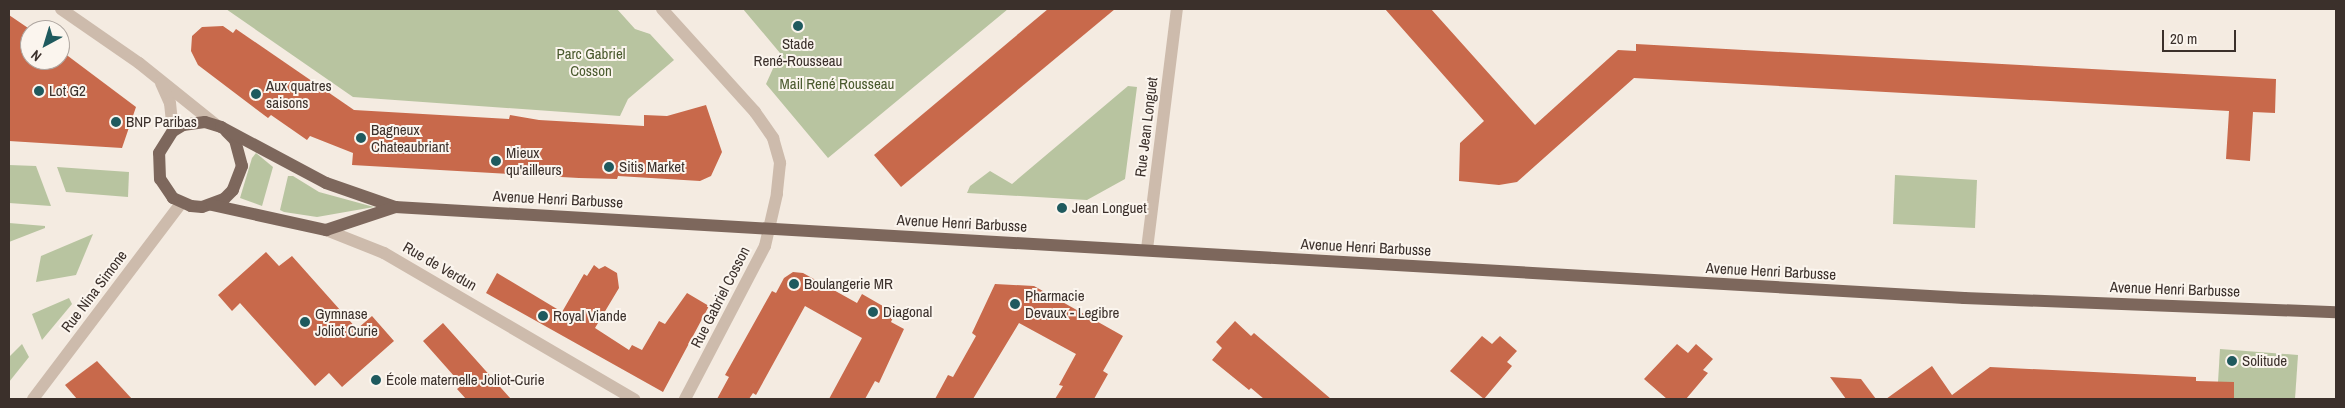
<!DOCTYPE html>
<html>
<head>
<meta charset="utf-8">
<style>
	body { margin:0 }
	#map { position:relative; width:2345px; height:408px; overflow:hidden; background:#f4ebe1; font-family:"Archivo Narrow",sans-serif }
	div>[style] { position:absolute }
	.green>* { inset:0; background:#b8c4a0 }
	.building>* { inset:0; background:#c8694b }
	.minor>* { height:12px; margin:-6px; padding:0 6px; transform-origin:6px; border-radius:6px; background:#cdbbac }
	.major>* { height:12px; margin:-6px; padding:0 6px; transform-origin:6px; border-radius:6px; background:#7d675c }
	.dots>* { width:14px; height:14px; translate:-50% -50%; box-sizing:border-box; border:2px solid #fbf5ee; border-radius:50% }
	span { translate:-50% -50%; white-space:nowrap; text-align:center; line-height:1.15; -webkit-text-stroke:4px #fbf5ee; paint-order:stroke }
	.poi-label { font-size:15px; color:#3b302b }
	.left { translate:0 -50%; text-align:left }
	.park-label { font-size:15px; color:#4a5a2e }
	.street-label { font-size:15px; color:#3b302b }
	.frame { position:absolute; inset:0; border:10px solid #3b302b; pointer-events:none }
	.north { position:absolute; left:20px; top:20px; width:50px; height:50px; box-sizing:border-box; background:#fbf5ee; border:1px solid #aea6a0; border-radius:50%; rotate:219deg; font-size:14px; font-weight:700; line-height:20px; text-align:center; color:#3b302b }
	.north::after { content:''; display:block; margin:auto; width:18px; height:22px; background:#1f5a5e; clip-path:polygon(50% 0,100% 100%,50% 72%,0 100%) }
	.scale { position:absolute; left:2162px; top:30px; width:74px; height:22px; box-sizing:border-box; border:2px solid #3b302b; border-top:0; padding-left:6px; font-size:15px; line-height:18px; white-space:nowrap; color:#3b302b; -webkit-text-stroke:4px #fbf5ee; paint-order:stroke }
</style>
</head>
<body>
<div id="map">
	<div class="green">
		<i style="clip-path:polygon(226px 9px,617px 9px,635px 29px,650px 34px,674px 60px,628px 99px,620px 116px,353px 97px)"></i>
		<i style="clip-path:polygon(743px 9px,1008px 9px,828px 158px,766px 84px,780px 53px)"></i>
		<i style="clip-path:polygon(1128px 86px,1137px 87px,1125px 179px,1087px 200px,967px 193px,970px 186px,990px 171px,1012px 184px)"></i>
		<i style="clip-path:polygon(256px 153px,273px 167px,262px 206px,240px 198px,252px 158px)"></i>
		<i style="clip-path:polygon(9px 165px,36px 166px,51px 206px,9px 203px)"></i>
		<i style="clip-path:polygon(57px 167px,129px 172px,128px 197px,66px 192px)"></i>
		<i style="clip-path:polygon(1895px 175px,1977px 180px,1975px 228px,1893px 224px)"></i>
		<i style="clip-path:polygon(288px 176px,293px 176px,319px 192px,374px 207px,317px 217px,284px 212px,280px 210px)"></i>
		<i style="clip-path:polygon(9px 223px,45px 226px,45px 228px,9px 242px)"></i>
		<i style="clip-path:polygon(93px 234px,76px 275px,36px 282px,41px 256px)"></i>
		<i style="clip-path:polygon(69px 298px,72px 304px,42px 340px,32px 314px)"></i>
		<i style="clip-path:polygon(22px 344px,29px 357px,9px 382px,9px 357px)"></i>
		<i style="clip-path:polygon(2220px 349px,2298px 355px,2295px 399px,2217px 399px)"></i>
	</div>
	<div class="building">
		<i style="clip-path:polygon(1048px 9px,1115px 9px,901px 187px,874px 155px)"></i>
		<i style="clip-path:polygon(1385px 9px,1431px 9px,1535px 125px,1618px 50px,1636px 51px,1636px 44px,2276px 79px,2275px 113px,2253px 112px,2250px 161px,2226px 159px,2229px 111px,1634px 78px,1517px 182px,1499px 185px,1459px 181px,1460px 143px,1484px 121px)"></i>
		<i style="clip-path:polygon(9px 15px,31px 30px,30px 60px,60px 60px,60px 50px,136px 107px,122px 148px,9px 141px)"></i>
		<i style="clip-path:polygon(223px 26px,233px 33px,236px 29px,354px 110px,509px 119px,510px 115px,539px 120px,644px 126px,644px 115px,667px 116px,706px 105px,722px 152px,711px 176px,700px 181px,618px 176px,617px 179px,579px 178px,352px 165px,353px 153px,310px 136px,307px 140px,271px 115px,268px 118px,198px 65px,191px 51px,192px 36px,202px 27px)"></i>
		<i style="clip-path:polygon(266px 252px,279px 266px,292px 256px,357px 329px,372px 316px,394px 341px,342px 387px,329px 373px,315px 386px,240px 303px,232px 311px,218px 295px)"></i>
		<i style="clip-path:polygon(594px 265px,599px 269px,605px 266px,617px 273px,619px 288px,595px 328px,629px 350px,632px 345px,642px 350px,659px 321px,665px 324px,687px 293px,709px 306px,663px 392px,486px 293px,497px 273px,562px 312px,584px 274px,587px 276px)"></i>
		<i style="clip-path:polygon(793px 272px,803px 273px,857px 303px,862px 294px,895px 313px,891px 322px,904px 329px,879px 383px,875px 381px,865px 399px,829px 399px,862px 338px,805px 306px,756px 395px,753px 393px,749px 399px,717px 399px,729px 377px,725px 375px,772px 291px,776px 293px,784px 278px)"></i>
		<i style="clip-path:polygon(995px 284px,1034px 286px,1123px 336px,1103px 371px,1108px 374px,1094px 399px,1055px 399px,1063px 386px,1059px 385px,1076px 354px,1019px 323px,973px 399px,935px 399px,948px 375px,953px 377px,976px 336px,972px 333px)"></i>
		<i style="clip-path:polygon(1235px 321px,1251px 336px,1254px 333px,1331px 399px,1264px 399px,1251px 388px,1249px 390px,1212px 360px,1222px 348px,1216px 342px)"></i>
		<i style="clip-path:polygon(443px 323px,511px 399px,466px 399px,457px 389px,462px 385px,423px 341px)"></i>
		<i style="clip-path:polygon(1482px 336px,1492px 344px,1500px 336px,1517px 351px,1507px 362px,1512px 366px,1484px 399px,1450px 371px)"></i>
		<i style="clip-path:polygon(1677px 344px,1688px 353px,1696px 344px,1713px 359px,1703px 370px,1708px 373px,1686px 399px,1667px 399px,1644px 379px)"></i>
		<i style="clip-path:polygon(97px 361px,132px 399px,77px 399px,65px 385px)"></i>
		<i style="clip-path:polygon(1932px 366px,1952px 395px,1990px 367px,2196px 377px,2196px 381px,2234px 382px,2234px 399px,1886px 399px)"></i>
		<i style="clip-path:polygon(1830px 377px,1861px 379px,1876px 399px,1846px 399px)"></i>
	</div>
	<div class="minor">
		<i style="left:61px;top:9px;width:95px;rotate:34.7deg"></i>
		<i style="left:139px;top:63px;width:99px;rotate:38.8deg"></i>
		<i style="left:662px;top:9px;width:139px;rotate:47.9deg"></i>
		<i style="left:755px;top:112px;width:32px;rotate:55deg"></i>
		<i style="left:773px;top:138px;width:26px;rotate:74deg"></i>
		<i style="left:780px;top:163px;width:31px;rotate:96deg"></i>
		<i style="left:777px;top:194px;width:53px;rotate:103deg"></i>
		<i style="left:765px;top:246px;width:173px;rotate:117.6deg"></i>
		<i style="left:161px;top:83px;width:22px;rotate:66deg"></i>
		<i style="left:170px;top:103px;width:28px;rotate:84deg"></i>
		<i style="left:326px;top:230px;width:62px;rotate:21.6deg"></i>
		<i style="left:384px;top:253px;width:290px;rotate:30.3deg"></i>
		<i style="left:1147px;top:249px;width:242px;rotate:-82.9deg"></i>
		<i style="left:33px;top:399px;width:246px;rotate:-52.9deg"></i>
	</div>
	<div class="major">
		<i style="left:226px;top:131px;width:13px;rotate:45deg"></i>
		<i style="left:235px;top:140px;width:27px;rotate:75deg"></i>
		<i style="left:242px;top:166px;width:26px;rotate:111deg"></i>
		<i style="left:233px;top:190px;width:13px;rotate:135deg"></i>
		<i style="left:224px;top:199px;width:23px;rotate:160deg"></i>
		<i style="left:202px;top:207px;width:11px;rotate:-175deg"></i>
		<i style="left:191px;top:206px;width:20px;rotate:-156deg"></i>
		<i style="left:173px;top:198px;width:23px;rotate:-124deg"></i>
		<i style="left:160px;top:179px;width:26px;rotate:-92deg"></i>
		<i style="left:159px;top:153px;width:26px;rotate:-58deg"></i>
		<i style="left:173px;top:131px;width:12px;rotate:-31deg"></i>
		<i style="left:183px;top:125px;width:22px;rotate:-8deg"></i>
		<i style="left:205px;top:122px;width:17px;rotate:17deg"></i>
		<i style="left:221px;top:127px;width:119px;rotate:28.1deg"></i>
		<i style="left:326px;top:183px;width:73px;rotate:19.2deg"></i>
		<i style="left:395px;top:207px;width:1572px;rotate:3.32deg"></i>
		<i style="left:1964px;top:298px;width:372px;rotate:2.2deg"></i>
		<i style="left:212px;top:205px;width:117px;rotate:12.4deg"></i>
		<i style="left:326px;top:230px;width:73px;rotate:-18.4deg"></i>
	</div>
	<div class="dots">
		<i style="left:798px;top:26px;background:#1f5a5e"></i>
		<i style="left:39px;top:91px;background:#1f5a5e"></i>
		<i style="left:256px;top:94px;background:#1f5a5e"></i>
		<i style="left:116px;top:122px;background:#1f5a5e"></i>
		<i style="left:361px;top:138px;background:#1f5a5e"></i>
		<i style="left:496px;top:161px;background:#1f5a5e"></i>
		<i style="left:609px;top:167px;background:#1f5a5e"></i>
		<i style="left:1062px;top:208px;background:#1f5a5e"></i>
		<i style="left:794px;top:284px;background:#1f5a5e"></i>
		<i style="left:1015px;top:304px;background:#1f5a5e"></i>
		<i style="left:873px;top:312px;background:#1f5a5e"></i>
		<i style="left:543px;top:316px;background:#1f5a5e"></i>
		<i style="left:305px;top:322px;background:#1f5a5e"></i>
		<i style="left:2232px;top:361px;background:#1f5a5e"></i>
		<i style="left:376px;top:380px;background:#1f5a5e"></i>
	</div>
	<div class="poi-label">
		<span style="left:798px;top:52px">Stade<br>René-Rousseau</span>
		<span class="left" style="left:266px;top:94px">Aux quatres<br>saisons</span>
		<span class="left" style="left:49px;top:91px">Lot G2</span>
		<span class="left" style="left:126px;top:122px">BNP Paribas</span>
		<span class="left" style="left:371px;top:138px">Bagneux<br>Chateaubriant</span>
		<span class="left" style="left:506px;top:161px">Mieux<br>qu'ailleurs</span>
		<span class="left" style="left:619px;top:167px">Sitis Market</span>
		<span class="left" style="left:1072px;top:208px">Jean Longuet</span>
		<span class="left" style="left:804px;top:284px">Boulangerie MR</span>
		<span class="left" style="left:1025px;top:304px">Pharmacie<br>Devaux - Legibre</span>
		<span class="left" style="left:883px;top:312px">Diagonal</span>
		<span class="left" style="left:315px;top:322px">Gymnase<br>Joliot Curie</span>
		<span class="left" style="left:553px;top:316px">Royal Viande</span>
		<span class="left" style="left:2242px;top:361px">Solitude</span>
		<span class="left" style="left:386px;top:380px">École maternelle Joliot-Curie</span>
	</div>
	<div class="park-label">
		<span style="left:591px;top:62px">Parc Gabriel<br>Cosson</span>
		<span style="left:837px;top:84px">Mail René Rousseau</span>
	</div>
	<div class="street-label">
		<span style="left:1146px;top:127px;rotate:-83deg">Rue Jean Longuet</span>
		<span style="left:558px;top:199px;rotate:3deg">Avenue Henri Barbusse</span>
		<span style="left:962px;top:223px;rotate:3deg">Avenue Henri Barbusse</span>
		<span style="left:1366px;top:247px;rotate:3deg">Avenue Henri Barbusse</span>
		<span style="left:440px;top:266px;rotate:30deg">Rue de Verdun</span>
		<span style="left:1771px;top:271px;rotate:3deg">Avenue Henri Barbusse</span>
		<span style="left:2175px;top:289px;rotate:2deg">Avenue Henri Barbusse</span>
		<span style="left:94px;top:291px;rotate:-53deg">Rue Nina Simone</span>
		<span style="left:720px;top:297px;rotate:-63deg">Rue Gabriel Cosson</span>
	</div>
	<div class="frame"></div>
	<div class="north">N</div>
	<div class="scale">20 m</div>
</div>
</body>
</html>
